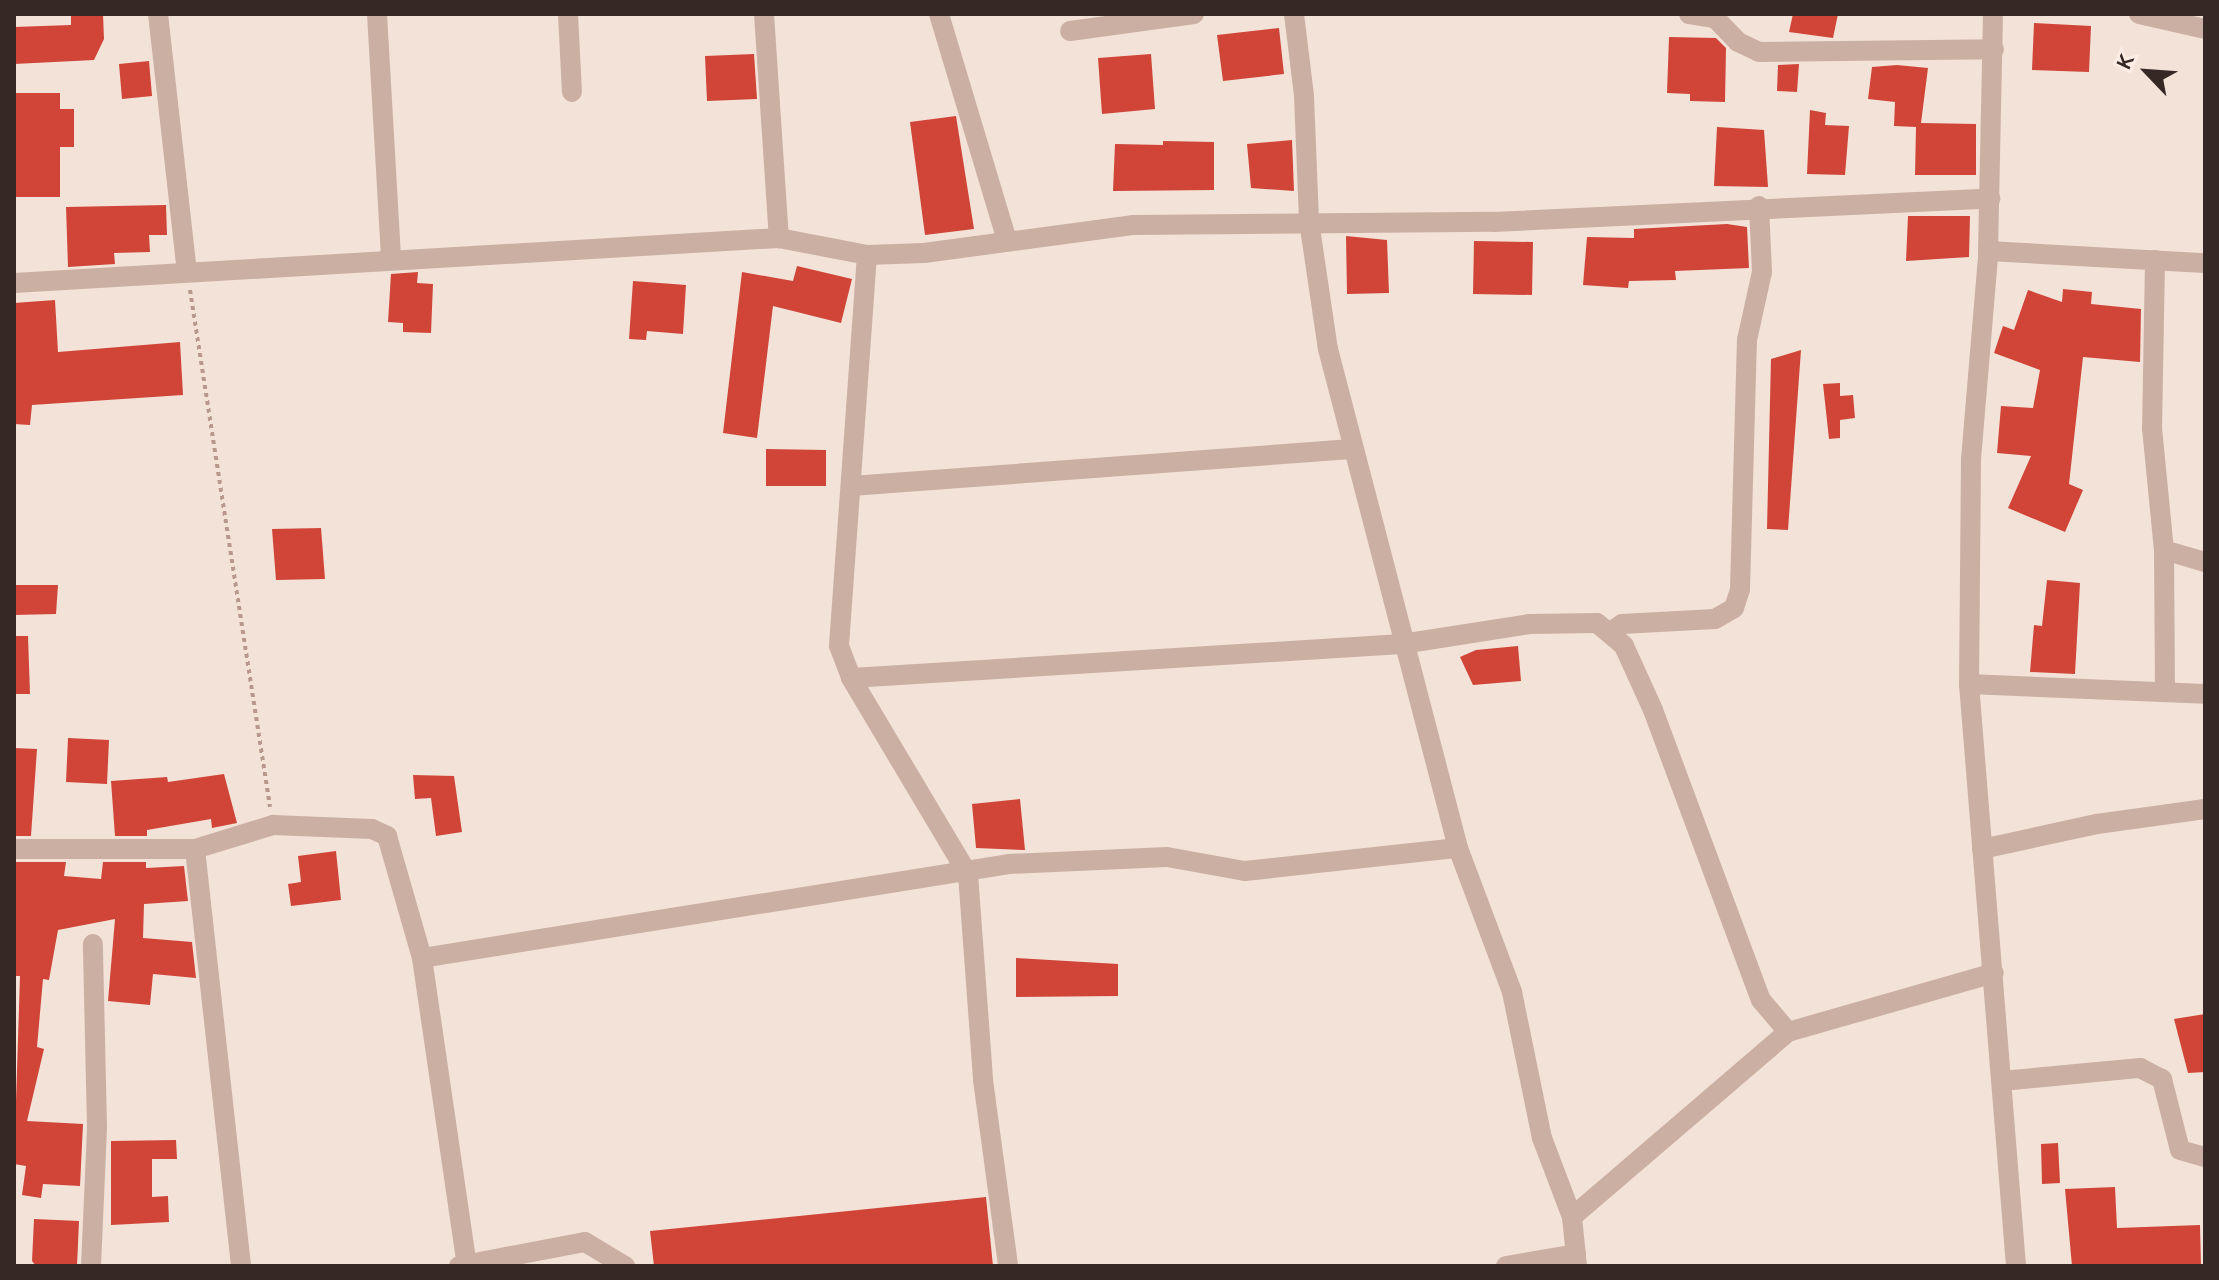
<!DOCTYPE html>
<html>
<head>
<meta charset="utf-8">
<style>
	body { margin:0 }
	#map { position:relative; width:2219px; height:1280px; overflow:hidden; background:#f3e2d8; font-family:Karla,sans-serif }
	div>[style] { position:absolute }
	.building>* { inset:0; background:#d04538 }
	.path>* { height:4px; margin-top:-2px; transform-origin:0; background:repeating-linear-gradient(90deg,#b8988d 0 4px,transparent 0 8px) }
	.minor>* { height:20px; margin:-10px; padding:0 10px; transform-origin:10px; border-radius:10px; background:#ccafa3 }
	span { translate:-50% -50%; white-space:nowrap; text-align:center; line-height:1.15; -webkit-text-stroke:8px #fbede4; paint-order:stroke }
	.frame { position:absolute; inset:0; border:16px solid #362825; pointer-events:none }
	.north { position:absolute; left:2107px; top:32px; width:80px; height:80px; -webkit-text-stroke:6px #fbede4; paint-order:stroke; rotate:295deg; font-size:22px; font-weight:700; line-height:32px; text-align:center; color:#362825 }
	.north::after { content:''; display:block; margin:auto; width:28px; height:36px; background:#362825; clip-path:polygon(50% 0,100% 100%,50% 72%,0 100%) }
</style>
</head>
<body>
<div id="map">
	<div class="building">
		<i style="clip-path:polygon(71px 14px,103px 14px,104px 39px,94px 60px,14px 64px,14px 27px,71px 25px)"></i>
		<i style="clip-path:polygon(1793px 14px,1838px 14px,1833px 38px,1789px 32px)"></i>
		<i style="clip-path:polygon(2034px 23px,2091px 26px,2089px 72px,2032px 70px)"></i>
		<i style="clip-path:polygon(1279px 28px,1284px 74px,1223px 81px,1217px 35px)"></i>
		<i style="clip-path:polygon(1669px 37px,1716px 38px,1726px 48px,1725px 102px,1690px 101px,1690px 94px,1667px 93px)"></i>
		<i style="clip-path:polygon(754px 54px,757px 99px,707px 101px,705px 56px)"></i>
		<i style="clip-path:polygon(1151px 54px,1155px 109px,1102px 114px,1098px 58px)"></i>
		<i style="clip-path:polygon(149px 61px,152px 96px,122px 99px,119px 64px)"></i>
		<i style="clip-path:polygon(1799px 64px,1797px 92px,1777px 91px,1778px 65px)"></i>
		<i style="clip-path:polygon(1897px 65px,1928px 68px,1921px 123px,1976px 124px,1976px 175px,1915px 175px,1916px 127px,1894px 126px,1895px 102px,1868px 99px,1872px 67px)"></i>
		<i style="clip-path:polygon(14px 93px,60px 93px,60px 109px,74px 109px,74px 147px,60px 147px,60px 197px,14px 197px)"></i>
		<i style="clip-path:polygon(1810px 110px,1826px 113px,1825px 125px,1849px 126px,1845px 175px,1807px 174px)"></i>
		<i style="clip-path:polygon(956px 116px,974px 229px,925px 235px,910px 122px)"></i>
		<i style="clip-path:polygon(1717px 127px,1764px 130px,1768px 187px,1714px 186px)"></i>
		<i style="clip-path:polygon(1292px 140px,1294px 191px,1251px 188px,1247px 144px)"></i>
		<i style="clip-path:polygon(1163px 141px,1214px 142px,1214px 190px,1113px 191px,1115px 144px,1163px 145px)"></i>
		<i style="clip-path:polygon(166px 205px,167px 235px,149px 235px,150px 252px,114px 253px,115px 264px,68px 267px,66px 207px)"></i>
		<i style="clip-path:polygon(1908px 216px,1970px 216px,1969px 257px,1906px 261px)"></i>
		<i style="clip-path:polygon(1727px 224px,1747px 227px,1749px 268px,1675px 271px,1676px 280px,1629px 281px,1628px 288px,1583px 285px,1587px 237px,1634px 238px,1634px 229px)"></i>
		<i style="clip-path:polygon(1346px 236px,1387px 240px,1389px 293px,1347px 294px)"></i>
		<i style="clip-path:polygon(1474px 241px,1533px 242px,1532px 295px,1473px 294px)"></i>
		<i style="clip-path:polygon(797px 266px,852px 279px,841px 323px,773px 306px,757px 438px,723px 433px,742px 272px,793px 281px)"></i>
		<i style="clip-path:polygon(418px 272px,417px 283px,433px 284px,431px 333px,403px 332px,403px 323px,388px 322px,391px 274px)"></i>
		<i style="clip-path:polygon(633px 281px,686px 285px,683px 334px,647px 331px,646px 340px,629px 339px)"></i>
		<i style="clip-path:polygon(2063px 289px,2092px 292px,2091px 304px,2141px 309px,2140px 362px,2083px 357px,2069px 484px,2083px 490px,2065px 532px,2008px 508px,2031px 456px,1997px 453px,2001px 406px,2033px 408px,2040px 370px,1994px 353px,2003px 326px,2014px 330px,2028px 290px,2062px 302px)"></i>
		<i style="clip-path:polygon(55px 300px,58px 352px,180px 342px,183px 395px,32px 405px,30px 425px,14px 424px,14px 303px)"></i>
		<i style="clip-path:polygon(1801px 350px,1788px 530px,1767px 529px,1771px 359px)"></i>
		<i style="clip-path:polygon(1840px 383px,1840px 396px,1853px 395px,1855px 418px,1840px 420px,1840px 438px,1829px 439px,1823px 384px)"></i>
		<i style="clip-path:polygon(766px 449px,826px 450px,826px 486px,766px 486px)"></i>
		<i style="clip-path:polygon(321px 528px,325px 579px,276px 580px,272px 529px)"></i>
		<i style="clip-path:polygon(2047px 580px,2080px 583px,2075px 674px,2030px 672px,2034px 625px,2042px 626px)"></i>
		<i style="clip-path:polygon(14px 585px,58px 585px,56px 614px,14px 615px)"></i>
		<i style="clip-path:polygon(14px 636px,28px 636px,30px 694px,14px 694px)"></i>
		<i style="clip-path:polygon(1518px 646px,1521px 681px,1473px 685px,1460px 657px,1476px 650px)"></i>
		<i style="clip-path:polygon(68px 738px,109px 740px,107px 784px,66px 782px)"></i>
		<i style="clip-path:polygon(14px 748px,37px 749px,31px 836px,14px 836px)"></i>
		<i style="clip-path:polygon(224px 774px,237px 823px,212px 828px,211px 819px,147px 830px,147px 836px,115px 836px,111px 781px,167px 777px,168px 782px)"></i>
		<i style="clip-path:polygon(413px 775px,454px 776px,462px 832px,436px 836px,431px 798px,415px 799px)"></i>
		<i style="clip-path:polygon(1020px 799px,1025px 850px,976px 848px,972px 804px)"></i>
		<i style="clip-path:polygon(336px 851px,341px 900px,291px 906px,288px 884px,301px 882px,298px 856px)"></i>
		<i style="clip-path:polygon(14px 862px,66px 862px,64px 876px,101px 879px,103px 862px,146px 862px,146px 868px,184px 866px,188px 901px,144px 904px,143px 938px,192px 942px,196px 978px,153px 974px,150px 1005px,108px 1001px,115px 919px,58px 930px,49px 980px,43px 979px,37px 1047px,44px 1049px,27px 1121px,83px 1124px,80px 1186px,43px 1184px,41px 1198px,22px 1195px,26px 1166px,14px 1164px,20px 976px,14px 976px)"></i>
		<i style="clip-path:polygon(1016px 958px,1118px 964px,1118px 996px,1016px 997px)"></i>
		<i style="clip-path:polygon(2205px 1014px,2205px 1072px,2188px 1073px,2174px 1019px)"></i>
		<i style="clip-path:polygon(176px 1140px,177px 1159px,152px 1159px,152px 1197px,168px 1196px,169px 1222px,111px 1225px,111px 1141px)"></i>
		<i style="clip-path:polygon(2058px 1143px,2060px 1183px,2042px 1184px,2041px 1144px)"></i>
		<i style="clip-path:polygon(2115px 1187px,2117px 1228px,2200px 1225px,2201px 1266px,2072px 1266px,2065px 1189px)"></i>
		<i style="clip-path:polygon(986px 1197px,993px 1266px,654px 1266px,650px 1231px)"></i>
		<i style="clip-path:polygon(34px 1219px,79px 1221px,77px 1266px,36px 1266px,32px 1261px)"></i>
	</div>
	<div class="path">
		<i style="left:190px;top:290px;width:523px;rotate:81.2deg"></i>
	</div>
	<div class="minor">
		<i style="left:158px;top:14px;width:259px;rotate:83.6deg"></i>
		<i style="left:377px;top:14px;width:244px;rotate:86.7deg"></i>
		<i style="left:568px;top:14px;width:78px;rotate:87.1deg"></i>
		<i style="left:764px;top:14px;width:225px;rotate:86.2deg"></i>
		<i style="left:939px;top:14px;width:236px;rotate:73.3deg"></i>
		<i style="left:1294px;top:14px;width:83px;rotate:83deg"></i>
		<i style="left:1304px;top:96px;width:125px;rotate:87.7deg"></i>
		<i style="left:1309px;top:221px;width:129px;rotate:81.6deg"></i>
		<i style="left:1328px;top:349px;width:516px;rotate:75.4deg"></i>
		<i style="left:1458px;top:848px;width:154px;rotate:69.4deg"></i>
		<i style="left:1512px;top:992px;width:149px;rotate:78.4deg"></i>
		<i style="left:1542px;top:1138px;width:85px;rotate:69.2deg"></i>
		<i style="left:1572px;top:1217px;width:49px;rotate:84.2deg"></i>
		<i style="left:1689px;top:14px;width:26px;rotate:9deg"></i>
		<i style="left:1715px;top:18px;width:33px;rotate:46deg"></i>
		<i style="left:1738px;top:42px;width:23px;rotate:25deg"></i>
		<i style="left:1759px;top:52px;width:235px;rotate:-0.7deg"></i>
		<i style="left:1993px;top:14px;width:243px;rotate:91.2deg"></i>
		<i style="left:1988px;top:257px;width:204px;rotate:94.8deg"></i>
		<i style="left:1971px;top:460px;width:224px;rotate:90.5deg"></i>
		<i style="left:1969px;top:684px;width:584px;rotate:85.38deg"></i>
		<i style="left:2139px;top:14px;width:68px;rotate:12.8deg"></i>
		<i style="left:1070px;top:31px;width:125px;rotate:-7.8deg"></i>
		<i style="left:1988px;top:251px;width:217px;rotate:3.2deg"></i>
		<i style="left:867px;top:255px;width:392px;rotate:94.1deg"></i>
		<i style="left:839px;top:646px;width:34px;rotate:69deg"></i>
		<i style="left:851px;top:678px;width:228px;rotate:59.2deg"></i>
		<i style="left:968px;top:874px;width:207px;rotate:85.8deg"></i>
		<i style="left:983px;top:1080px;width:188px;rotate:82.3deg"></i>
		<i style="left:2155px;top:260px;width:168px;rotate:91deg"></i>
		<i style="left:2152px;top:428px;width:123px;rotate:84.4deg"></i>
		<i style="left:2164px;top:550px;width:142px;rotate:89.6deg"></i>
		<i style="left:14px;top:283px;width:766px;rotate:-3.37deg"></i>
		<i style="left:779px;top:238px;width:90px;rotate:10.9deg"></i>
		<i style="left:867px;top:255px;width:57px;rotate:-2deg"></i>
		<i style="left:924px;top:253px;width:212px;rotate:-7.6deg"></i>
		<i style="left:1134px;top:225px;width:360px;rotate:-0.5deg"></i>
		<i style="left:1494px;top:222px;width:497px;rotate:-2.7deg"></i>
		<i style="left:851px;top:486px;width:502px;rotate:-4.22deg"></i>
		<i style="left:2164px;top:550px;width:43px;rotate:16.3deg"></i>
		<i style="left:1612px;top:631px;width:12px;rotate:-35deg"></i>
		<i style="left:1622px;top:624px;width:93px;rotate:-3.1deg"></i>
		<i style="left:1715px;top:619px;width:22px;rotate:-30deg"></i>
		<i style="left:1734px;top:608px;width:20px;rotate:-72deg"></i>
		<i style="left:1740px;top:589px;width:249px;rotate:-88.4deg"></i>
		<i style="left:1747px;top:340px;width:70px;rotate:-77.6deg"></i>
		<i style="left:1762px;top:272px;width:66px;rotate:-92.6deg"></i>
		<i style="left:851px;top:678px;width:552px;rotate:-3.53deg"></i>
		<i style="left:1402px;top:644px;width:129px;rotate:-8.9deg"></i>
		<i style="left:1529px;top:624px;width:68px;rotate:-0.8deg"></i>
		<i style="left:1597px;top:623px;width:35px;rotate:40deg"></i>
		<i style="left:1624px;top:646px;width:70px;rotate:65.6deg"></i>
		<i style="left:1653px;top:710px;width:309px;rotate:69.6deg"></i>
		<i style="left:1761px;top:1000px;width:42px;rotate:49.8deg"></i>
		<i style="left:1788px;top:1032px;width:214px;rotate:-16deg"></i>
		<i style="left:1969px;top:684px;width:236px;rotate:2.4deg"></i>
		<i style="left:14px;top:849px;width:181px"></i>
		<i style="left:195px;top:849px;width:82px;rotate:-17.1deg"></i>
		<i style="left:273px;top:825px;width:99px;rotate:2.3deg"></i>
		<i style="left:372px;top:829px;width:17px;rotate:25deg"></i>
		<i style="left:387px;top:836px;width:127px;rotate:74deg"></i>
		<i style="left:422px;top:958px;width:310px;rotate:81.7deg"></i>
		<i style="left:195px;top:849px;width:420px;rotate:83.7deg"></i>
		<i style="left:1982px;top:849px;width:118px;rotate:-12.3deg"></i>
		<i style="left:2097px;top:824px;width:109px;rotate:-7.9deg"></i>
		<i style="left:422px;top:958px;width:594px;rotate:-9.1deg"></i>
		<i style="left:1009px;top:864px;width:158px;rotate:-2.5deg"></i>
		<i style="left:1167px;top:857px;width:79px;rotate:10.2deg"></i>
		<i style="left:1245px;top:871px;width:214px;rotate:-6.2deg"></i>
		<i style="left:2002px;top:1081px;width:139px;rotate:-5.4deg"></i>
		<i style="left:2140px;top:1068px;width:25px;rotate:27deg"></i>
		<i style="left:2162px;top:1079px;width:73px;rotate:75.8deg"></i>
		<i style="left:2180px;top:1150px;width:26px;rotate:16deg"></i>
		<i style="left:1572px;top:1217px;width:284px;rotate:-40.6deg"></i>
		<i style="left:91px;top:1266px;width:139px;rotate:-87.5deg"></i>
		<i style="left:97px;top:1127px;width:183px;rotate:-91.3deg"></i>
		<i style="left:459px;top:1266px;width:128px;rotate:-10.8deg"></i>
		<i style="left:585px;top:1242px;width:47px;rotate:31deg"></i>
		<i style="left:1506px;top:1266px;width:71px;rotate:-9.7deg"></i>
	</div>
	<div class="frame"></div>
	<div class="north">K</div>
</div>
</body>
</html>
